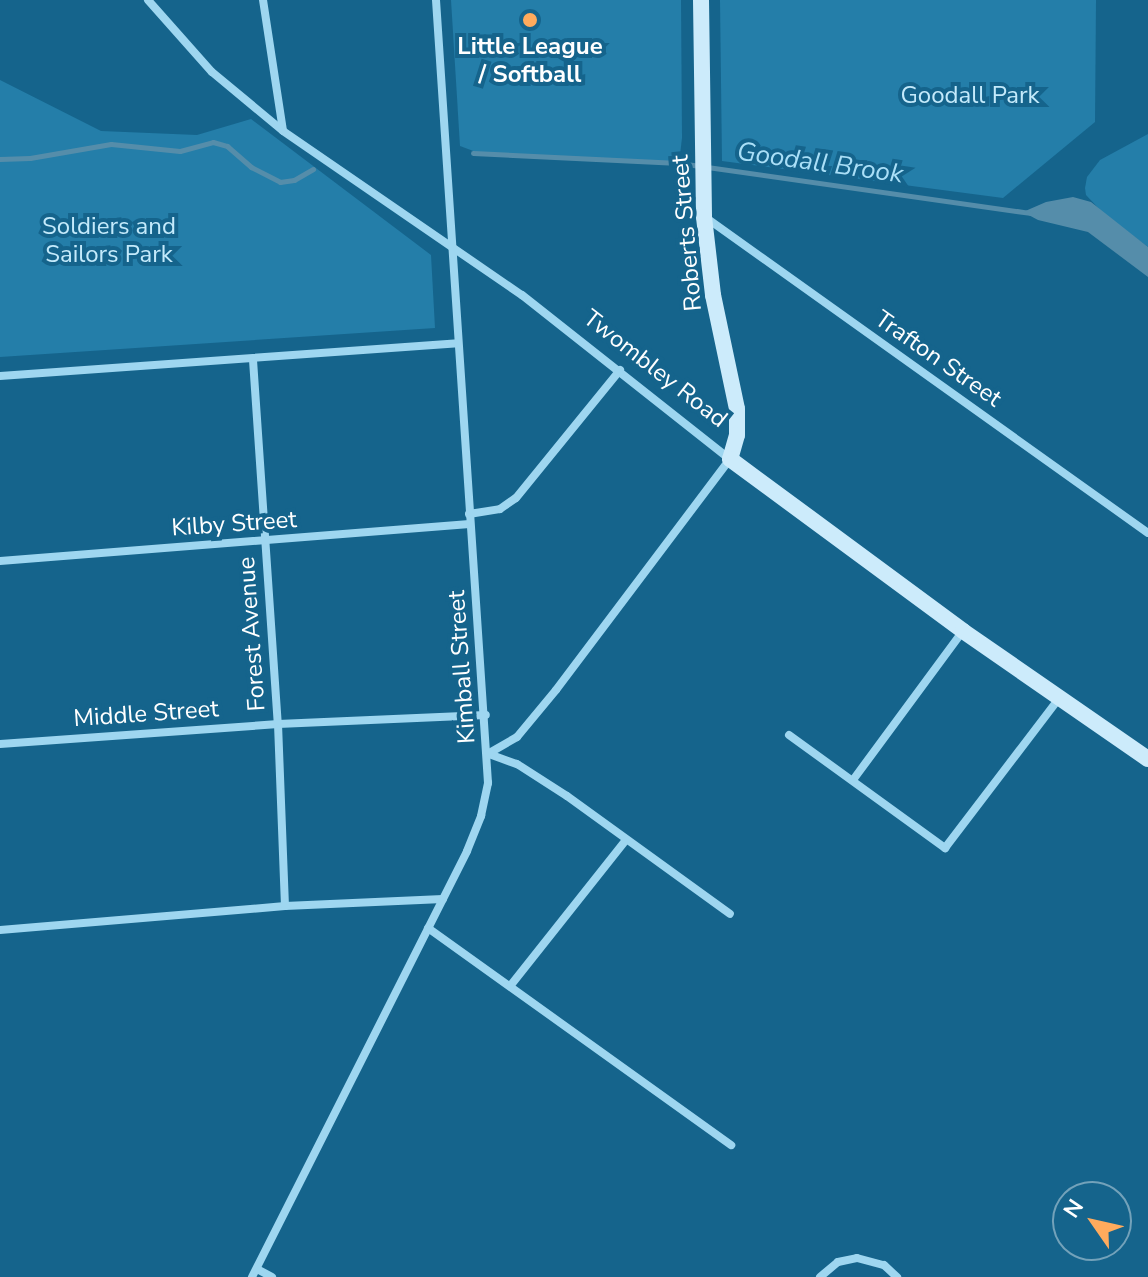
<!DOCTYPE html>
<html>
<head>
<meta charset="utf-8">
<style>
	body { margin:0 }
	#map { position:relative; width:1148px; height:1277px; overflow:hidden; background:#15648c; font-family:"Nunito Sans",sans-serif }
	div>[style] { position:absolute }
	.green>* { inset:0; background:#247ea9 }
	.water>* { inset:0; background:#558daa }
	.stream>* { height:5px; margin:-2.5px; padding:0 2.5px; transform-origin:2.5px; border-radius:2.5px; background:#558daa }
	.street>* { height:8px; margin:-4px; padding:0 4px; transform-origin:4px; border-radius:4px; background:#9ed6f0 }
	.secondary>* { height:16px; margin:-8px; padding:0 8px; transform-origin:8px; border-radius:8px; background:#ccebfb }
	.dots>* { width:22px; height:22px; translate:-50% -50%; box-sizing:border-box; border:4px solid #15648c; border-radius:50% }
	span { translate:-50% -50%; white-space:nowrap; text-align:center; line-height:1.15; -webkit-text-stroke:8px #15648c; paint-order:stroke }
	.poi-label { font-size:24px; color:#fff; font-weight:700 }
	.park-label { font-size:24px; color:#c4eafb }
	.street-label { font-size:24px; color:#fff }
	.water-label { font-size:26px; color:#aadff7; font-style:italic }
	.north { position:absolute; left:1052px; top:1181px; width:80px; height:80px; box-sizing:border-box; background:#15648c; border:2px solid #73a2ba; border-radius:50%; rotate:304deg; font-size:22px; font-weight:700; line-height:32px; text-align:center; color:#fff }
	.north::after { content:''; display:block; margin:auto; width:28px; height:36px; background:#ffab5d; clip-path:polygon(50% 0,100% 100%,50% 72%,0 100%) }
</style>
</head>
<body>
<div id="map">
	<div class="green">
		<i style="clip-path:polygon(451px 0,681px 0,682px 138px,679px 163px,484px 155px,460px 146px)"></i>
		<i style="clip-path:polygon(720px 0,1096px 0,1095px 122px,1003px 198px,722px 161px)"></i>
		<i style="clip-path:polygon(0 80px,101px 131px,197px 135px,251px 119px,431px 255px,435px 328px,0 357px)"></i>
		<i style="clip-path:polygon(1148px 134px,1148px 247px,1103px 213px,1086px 195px,1085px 188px,1087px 177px,1100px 160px)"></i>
	</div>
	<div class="water">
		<i style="clip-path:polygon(1073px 197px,1091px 202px,1148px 247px,1148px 277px,1088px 232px,1038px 220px,1023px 212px,1046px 202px)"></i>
	</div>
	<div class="stream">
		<i style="left:473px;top:153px;width:206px;rotate:2.8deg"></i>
		<i style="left:679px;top:163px;width:354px;rotate:8.1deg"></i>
		<i style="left:0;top:159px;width:30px;rotate:-2deg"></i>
		<i style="left:30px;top:158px;width:82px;rotate:-9.8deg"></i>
		<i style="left:111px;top:144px;width:69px;rotate:5.8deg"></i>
		<i style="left:180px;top:151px;width:34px;rotate:-15deg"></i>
		<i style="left:213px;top:142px;width:15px;rotate:16deg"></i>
		<i style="left:227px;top:146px;width:32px;rotate:41deg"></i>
		<i style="left:251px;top:167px;width:33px;rotate:27deg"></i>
		<i style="left:280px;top:182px;width:14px;rotate:-8deg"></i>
		<i style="left:294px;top:180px;width:22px;rotate:-30deg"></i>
	</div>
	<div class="street">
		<i style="left:148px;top:0;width:96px;rotate:48.4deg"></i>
		<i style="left:212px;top:72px;width:92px;rotate:39.7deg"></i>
		<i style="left:283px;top:131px;width:290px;rotate:34.5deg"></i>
		<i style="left:522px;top:295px;width:265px;rotate:38.3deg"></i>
		<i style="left:730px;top:459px;width:289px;rotate:127deg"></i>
		<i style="left:556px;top:690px;width:61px;rotate:129.7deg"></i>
		<i style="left:517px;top:737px;width:34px;rotate:150deg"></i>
		<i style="left:263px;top:0;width:132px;rotate:81.3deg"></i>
		<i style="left:705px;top:217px;width:544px;rotate:35.5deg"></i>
		<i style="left:253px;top:360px;width:365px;rotate:86.1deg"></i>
		<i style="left:278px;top:724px;width:182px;rotate:87.8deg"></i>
		<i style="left:0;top:376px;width:459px;rotate:-4.1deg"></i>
		<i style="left:469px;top:514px;width:31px;rotate:-9deg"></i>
		<i style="left:500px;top:509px;width:19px;rotate:-35deg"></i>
		<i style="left:516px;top:498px;width:165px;rotate:-50.9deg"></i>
		<i style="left:0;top:561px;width:471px;rotate:-4.5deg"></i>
		<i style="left:789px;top:735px;width:193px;rotate:35.9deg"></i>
		<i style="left:945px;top:848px;width:190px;rotate:-52.7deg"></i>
		<i style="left:0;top:744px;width:279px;rotate:-4.1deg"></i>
		<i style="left:278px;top:724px;width:208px;rotate:-2.5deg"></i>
		<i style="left:489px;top:754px;width:30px;rotate:20deg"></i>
		<i style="left:517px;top:764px;width:59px;rotate:32.6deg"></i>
		<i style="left:567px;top:796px;width:201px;rotate:35.9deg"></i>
		<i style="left:853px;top:780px;width:185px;rotate:-53.6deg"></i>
		<i style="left:428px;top:928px;width:373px;rotate:35.6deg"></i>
		<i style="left:0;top:930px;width:286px;rotate:-4.8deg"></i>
		<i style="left:285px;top:906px;width:158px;rotate:-2.5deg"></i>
		<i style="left:511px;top:985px;width:185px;rotate:-51.6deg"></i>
		<i style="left:257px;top:1269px;width:17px;rotate:28deg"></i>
		<i style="left:252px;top:1277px;width:477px;rotate:-63.2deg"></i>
		<i style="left:467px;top:851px;width:38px;rotate:-68deg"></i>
		<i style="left:481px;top:816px;width:34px;rotate:-78deg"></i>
		<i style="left:488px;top:783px;width:785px;rotate:-93.8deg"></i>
		<i style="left:820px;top:1277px;width:23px;rotate:-40deg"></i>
		<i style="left:838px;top:1262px;width:19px;rotate:-12deg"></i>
		<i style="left:857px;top:1258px;width:28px;rotate:15deg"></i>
		<i style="left:884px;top:1265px;width:18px;rotate:43deg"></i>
	</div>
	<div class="secondary">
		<i style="left:701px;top:0;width:217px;rotate:89.2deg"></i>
		<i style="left:704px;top:217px;width:79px;rotate:83.4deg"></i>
		<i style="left:713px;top:295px;width:116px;rotate:78.1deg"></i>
		<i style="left:737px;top:409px;width:26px;rotate:90deg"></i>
		<i style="left:737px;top:435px;width:25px;rotate:106deg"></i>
		<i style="left:730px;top:459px;width:290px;rotate:36.4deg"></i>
		<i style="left:963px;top:631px;width:225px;rotate:34.7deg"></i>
	</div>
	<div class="dots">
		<i style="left:530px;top:20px;background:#ffab5d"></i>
	</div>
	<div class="poi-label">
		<span style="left:530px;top:61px">Little League<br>/ Softball</span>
	</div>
	<div class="park-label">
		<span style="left:970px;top:96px">Goodall Park</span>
		<span style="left:109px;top:241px">Soldiers and<br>Sailors Park</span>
	</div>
	<div class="street-label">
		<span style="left:687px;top:233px;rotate:-95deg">Roberts Street</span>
		<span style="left:938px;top:359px;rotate:35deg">Trafton Street</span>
		<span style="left:655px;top:369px;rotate:38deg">Twombley Road</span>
		<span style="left:234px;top:524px;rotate:-4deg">Kilby Street</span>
		<span style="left:252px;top:634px;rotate:-94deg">Forest Avenue</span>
		<span style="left:462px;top:667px;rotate:-94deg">Kimball Street</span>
		<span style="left:146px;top:714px;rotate:-4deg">Middle Street</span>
	</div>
	<div class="water-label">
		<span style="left:820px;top:163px;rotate:8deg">Goodall Brook</span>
	</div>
	<div class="north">N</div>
</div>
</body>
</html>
